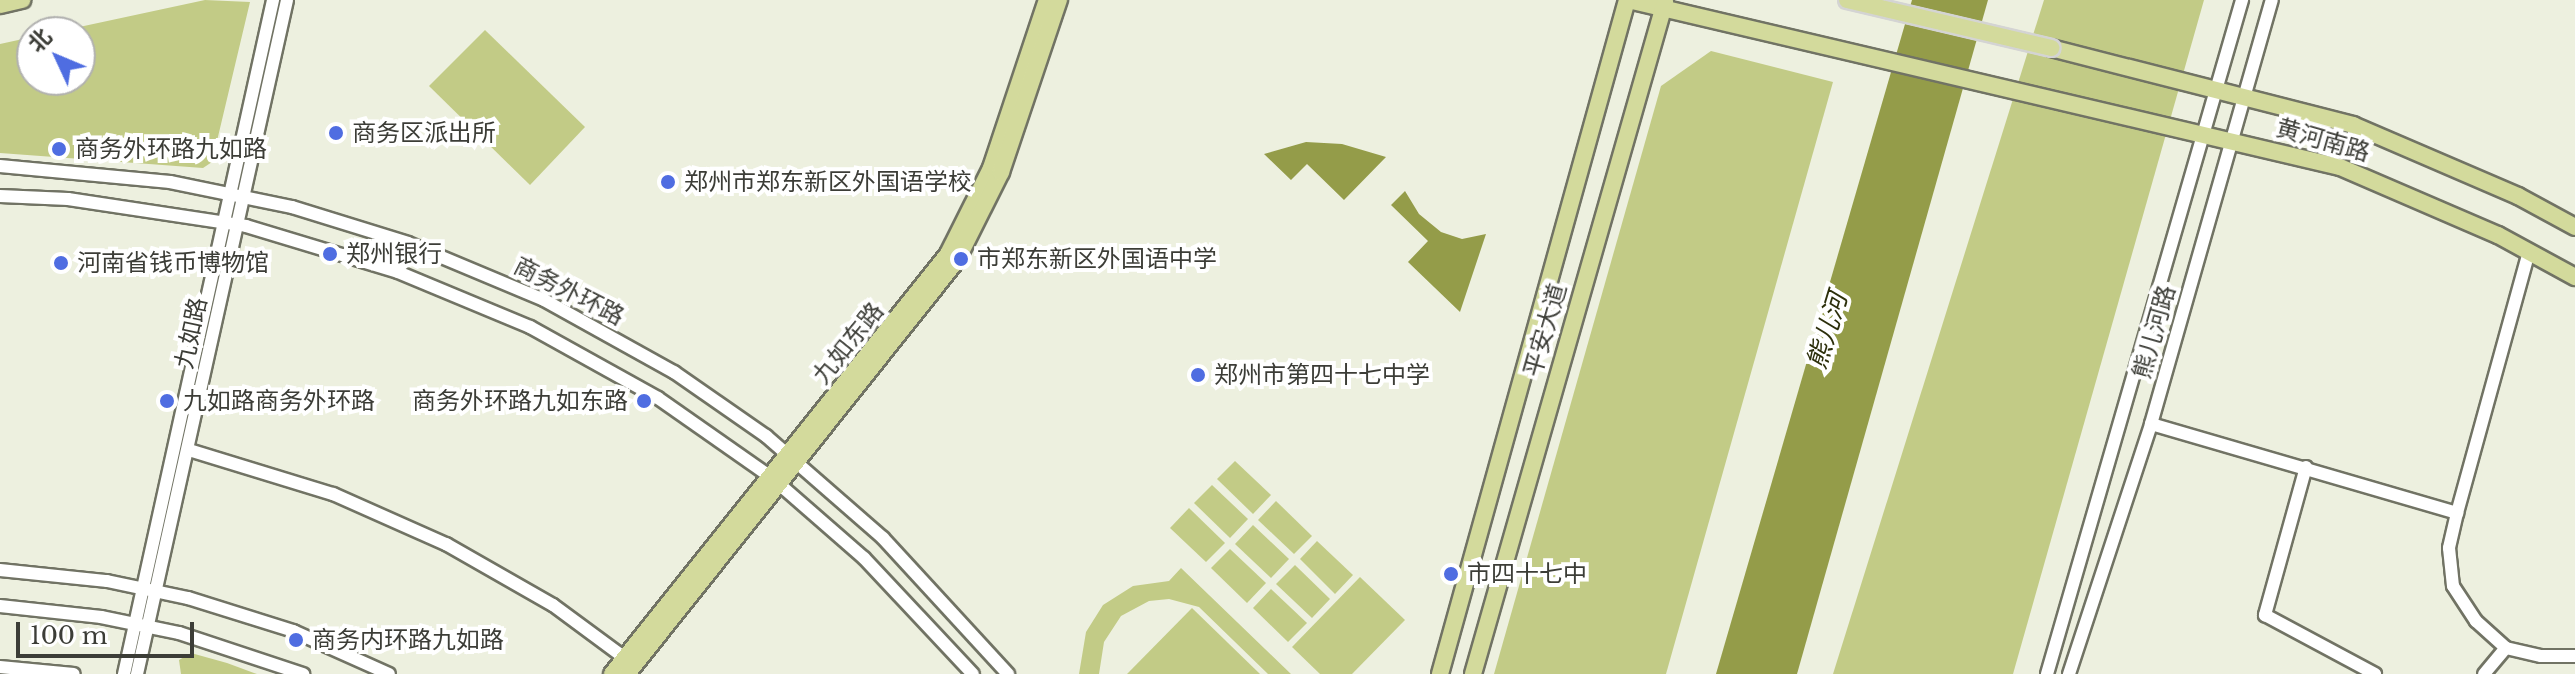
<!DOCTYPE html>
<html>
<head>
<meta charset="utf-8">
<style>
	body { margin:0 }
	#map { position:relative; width:2575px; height:674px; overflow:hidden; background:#edf0df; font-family:"Libre Baskerville","Noto Sans SC",serif }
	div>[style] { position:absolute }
	.green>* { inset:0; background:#c2cb86 }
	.water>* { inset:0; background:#949c49 }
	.roads { filter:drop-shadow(2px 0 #717364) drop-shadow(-2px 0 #717364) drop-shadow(0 2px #717364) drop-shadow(0 -2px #717364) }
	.minor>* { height:12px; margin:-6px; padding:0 6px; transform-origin:6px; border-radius:6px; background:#fff }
	.major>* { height:16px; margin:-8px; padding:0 8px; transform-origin:8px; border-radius:8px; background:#d3da9c }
	.bridges { filter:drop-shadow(2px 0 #d4d4d3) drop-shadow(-2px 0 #d4d4d3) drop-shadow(0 2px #d4d4d3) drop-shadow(0 -2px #d4d4d3) }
	.major-bridge>* { height:16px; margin:-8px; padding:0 8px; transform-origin:8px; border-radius:8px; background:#d3da9c }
	.dots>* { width:22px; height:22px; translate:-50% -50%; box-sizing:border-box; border:4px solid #fff; border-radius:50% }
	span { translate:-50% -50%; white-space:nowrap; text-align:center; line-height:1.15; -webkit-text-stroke:8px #fff; paint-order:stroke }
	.poi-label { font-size:24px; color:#3c3d37 }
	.left { translate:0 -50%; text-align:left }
	.right { translate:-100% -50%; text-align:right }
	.street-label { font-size:24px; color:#3c3d37 }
	.water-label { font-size:26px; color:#2c2f0b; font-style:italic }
	.north { position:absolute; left:16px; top:16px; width:80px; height:80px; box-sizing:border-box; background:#fff; border:2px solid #b1b1af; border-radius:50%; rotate:314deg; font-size:22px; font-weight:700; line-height:32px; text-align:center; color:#3c3d37 }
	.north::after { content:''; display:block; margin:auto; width:28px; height:36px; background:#4f6de1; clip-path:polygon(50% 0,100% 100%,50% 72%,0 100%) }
	.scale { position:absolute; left:16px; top:622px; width:178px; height:36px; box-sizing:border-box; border:4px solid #3c3d37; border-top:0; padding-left:10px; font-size:24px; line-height:28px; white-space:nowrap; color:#3c3d37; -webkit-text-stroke:6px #fff; paint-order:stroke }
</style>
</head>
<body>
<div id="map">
	<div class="green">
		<i style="clip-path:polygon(205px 0,250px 2px,212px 162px,203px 168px,0 153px,0 44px,32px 37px,32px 80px,80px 80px,80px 32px,56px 32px)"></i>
		<i style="clip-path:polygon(2044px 0,2204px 0,2013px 674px,1833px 674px)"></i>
		<i style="clip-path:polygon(485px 30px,585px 127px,530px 185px,429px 86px)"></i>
		<i style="clip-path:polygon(1711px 51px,1833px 82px,1666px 674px,1494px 674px,1661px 86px)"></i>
		<i style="clip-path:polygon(1235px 461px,1271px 495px,1253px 514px,1217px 479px)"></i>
		<i style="clip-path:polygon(1212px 485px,1248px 519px,1230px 538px,1194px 503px)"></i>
		<i style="clip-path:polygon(1276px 501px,1312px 536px,1294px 554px,1258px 520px)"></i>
		<i style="clip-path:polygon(1189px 508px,1225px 543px,1206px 562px,1170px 528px)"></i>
		<i style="clip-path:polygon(1253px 525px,1289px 559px,1271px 578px,1235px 544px)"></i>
		<i style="clip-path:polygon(1317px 541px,1353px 575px,1335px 594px,1300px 559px)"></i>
		<i style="clip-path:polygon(1230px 549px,1266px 583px,1247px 603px,1211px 568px)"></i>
		<i style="clip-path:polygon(1295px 565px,1330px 599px,1312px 618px,1276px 584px)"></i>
		<i style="clip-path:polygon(1181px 568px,1291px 674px,1268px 674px,1199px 607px,1169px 599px,1149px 601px,1121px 616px,1104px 642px,1099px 674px,1079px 674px,1086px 632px,1103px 605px,1133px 586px,1169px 581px)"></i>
		<i style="clip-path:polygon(1360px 577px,1405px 620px,1352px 674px,1320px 674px,1292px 647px)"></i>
		<i style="clip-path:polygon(1271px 589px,1307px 623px,1288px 642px,1253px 608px)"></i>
		<i style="clip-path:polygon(1192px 608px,1260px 674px,1127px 674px)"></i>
		<i style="clip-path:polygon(191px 653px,227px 663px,257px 674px,181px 674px,179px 660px)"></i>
	</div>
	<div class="water">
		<i style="clip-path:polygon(1912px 0,1988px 0,1797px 674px,1716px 674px)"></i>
		<i style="clip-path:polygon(1306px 142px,1342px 144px,1386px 157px,1344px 200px,1307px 164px,1291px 180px,1264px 154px)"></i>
		<i style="clip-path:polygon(1405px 191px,1419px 214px,1441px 232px,1462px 239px,1486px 234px,1460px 312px,1408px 262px,1428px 241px,1391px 205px)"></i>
	</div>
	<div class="roads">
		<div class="minor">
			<i style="left:0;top:166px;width:171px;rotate:5.4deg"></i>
			<i style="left:170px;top:182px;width:125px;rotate:11.6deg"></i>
			<i style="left:292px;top:207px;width:121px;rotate:17.2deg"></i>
			<i style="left:408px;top:243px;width:147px;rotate:22.7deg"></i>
			<i style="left:544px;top:300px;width:149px;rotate:29deg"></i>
			<i style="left:674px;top:372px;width:112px;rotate:34.8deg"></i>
			<i style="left:766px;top:436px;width:155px;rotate:41.1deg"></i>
			<i style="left:883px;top:538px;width:185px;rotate:47.4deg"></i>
			<i style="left:0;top:196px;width:68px;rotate:2.5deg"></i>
			<i style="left:68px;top:199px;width:180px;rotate:8.6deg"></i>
			<i style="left:246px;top:226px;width:159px;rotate:16.8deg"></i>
			<i style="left:398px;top:272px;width:143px;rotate:22.6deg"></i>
			<i style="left:530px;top:327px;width:146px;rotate:29deg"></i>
			<i style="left:658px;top:398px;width:138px;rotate:35deg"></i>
			<i style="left:771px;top:477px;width:123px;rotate:41.1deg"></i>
			<i style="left:864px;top:558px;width:159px;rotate:46.8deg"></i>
			<i style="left:2151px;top:424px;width:319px;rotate:16.2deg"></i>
			<i style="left:2457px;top:513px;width:272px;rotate:-74.6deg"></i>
			<i style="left:189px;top:450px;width:151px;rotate:17deg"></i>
			<i style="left:333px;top:494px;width:124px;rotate:23.9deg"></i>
			<i style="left:446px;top:544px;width:123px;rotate:29.7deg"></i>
			<i style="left:553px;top:605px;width:89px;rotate:36.4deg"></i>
			<i style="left:2306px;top:467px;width:154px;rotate:105.5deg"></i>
			<i style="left:2265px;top:615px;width:125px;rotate:28.2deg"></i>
			<i style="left:2457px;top:513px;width:36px;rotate:103deg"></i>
			<i style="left:2449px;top:548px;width:38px;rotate:84deg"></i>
			<i style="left:2453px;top:586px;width:42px;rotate:56.7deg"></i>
			<i style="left:2476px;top:621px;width:40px;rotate:42deg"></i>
			<i style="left:2506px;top:648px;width:36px;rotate:13deg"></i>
			<i style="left:2541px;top:656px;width:34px"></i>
			<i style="left:0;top:570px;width:108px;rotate:5.9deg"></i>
			<i style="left:107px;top:581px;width:83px;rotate:11.9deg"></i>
			<i style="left:188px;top:598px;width:110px;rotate:17.4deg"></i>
			<i style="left:293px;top:631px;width:105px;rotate:24.1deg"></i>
			<i style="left:0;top:606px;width:102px;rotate:6.2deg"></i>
			<i style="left:101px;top:617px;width:80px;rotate:11.6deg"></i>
			<i style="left:179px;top:633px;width:131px;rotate:18.3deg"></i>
			<i style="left:0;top:667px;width:74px;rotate:5.4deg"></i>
			<i style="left:124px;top:674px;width:690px;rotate:-77.53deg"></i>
			<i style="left:137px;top:674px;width:690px;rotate:-77.45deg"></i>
			<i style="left:2047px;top:674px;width:702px;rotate:-73.86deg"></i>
			<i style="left:2069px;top:674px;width:263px;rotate:-71.8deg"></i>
			<i style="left:2151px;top:424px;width:441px;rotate:-74.1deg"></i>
			<i style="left:2484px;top:674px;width:34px;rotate:-50deg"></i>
		</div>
		<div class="major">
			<i style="left:1628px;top:0;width:731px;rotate:13.2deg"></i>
			<i style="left:2340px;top:167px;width:172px;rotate:23.3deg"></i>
			<i style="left:2498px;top:235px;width:88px;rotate:28.6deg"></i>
			<i style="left:0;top:5px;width:23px;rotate:-13deg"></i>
			<i style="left:2051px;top:48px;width:312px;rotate:14.3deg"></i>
			<i style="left:2353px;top:125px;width:180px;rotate:23.3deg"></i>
			<i style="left:2518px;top:196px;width:65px;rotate:28.5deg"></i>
			<i style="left:612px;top:674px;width:538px;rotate:-51.34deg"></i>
			<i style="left:948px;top:254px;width:96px;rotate:-63.4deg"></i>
			<i style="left:991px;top:168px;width:177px;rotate:-71.6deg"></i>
			<i style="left:627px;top:674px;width:529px;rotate:-51.44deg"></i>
			<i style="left:957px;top:260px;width:98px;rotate:-63.4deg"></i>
			<i style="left:1001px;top:172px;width:182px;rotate:-71.4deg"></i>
			<i style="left:1440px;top:674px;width:699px;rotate:-74.49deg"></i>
			<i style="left:1473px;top:674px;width:699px;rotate:-74.05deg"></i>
		</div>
	</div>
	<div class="bridges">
		<div class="major-bridge">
			<i style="left:1847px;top:0;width:210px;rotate:13.2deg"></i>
		</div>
	</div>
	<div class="dots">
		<i style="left:336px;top:133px;background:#4f6de1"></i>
		<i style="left:59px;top:149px;background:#4f6de1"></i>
		<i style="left:668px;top:182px;background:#4f6de1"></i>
		<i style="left:330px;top:254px;background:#4f6de1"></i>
		<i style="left:961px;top:259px;background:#4f6de1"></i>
		<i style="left:61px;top:263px;background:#4f6de1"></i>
		<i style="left:1198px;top:375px;background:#4f6de1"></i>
		<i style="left:167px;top:401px;background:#4f6de1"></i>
		<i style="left:644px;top:401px;background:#4f6de1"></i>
		<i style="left:1451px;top:574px;background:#4f6de1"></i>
		<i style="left:296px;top:640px;background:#4f6de1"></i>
	</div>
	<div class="poi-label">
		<span class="left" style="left:352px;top:133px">商务区派出所</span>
		<span class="left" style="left:75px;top:149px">商务外环路九如路</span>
		<span class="left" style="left:684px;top:182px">郑州市郑东新区外国语学校</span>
		<span class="left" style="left:346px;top:254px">郑州银行</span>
		<span class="left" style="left:977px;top:259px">市郑东新区外国语中学</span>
		<span class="left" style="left:77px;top:263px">河南省钱币博物馆</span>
		<span class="left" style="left:1214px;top:375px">郑州市第四十七中学</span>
		<span class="left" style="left:183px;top:401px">九如路商务外环路</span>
		<span class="right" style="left:628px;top:401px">商务外环路九如东路</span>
		<span class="left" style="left:1467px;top:574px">市四十七中</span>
		<span class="left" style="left:312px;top:640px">商务内环路九如路</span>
	</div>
	<div class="street-label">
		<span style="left:2323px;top:140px;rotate:16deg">黄河南路</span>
		<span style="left:569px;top:291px;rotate:27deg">商务外环路</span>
		<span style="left:1545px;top:330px;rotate:-74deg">平安大道</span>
		<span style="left:2154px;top:332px;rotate:-74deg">熊儿河路</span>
		<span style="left:191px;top:333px;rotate:-78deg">九如路</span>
		<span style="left:848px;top:343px;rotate:-51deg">九如东路</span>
	</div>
	<div class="water-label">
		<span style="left:1828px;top:331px;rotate:-73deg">熊儿河</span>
	</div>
	<div class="north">北</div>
	<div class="scale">100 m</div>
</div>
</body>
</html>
